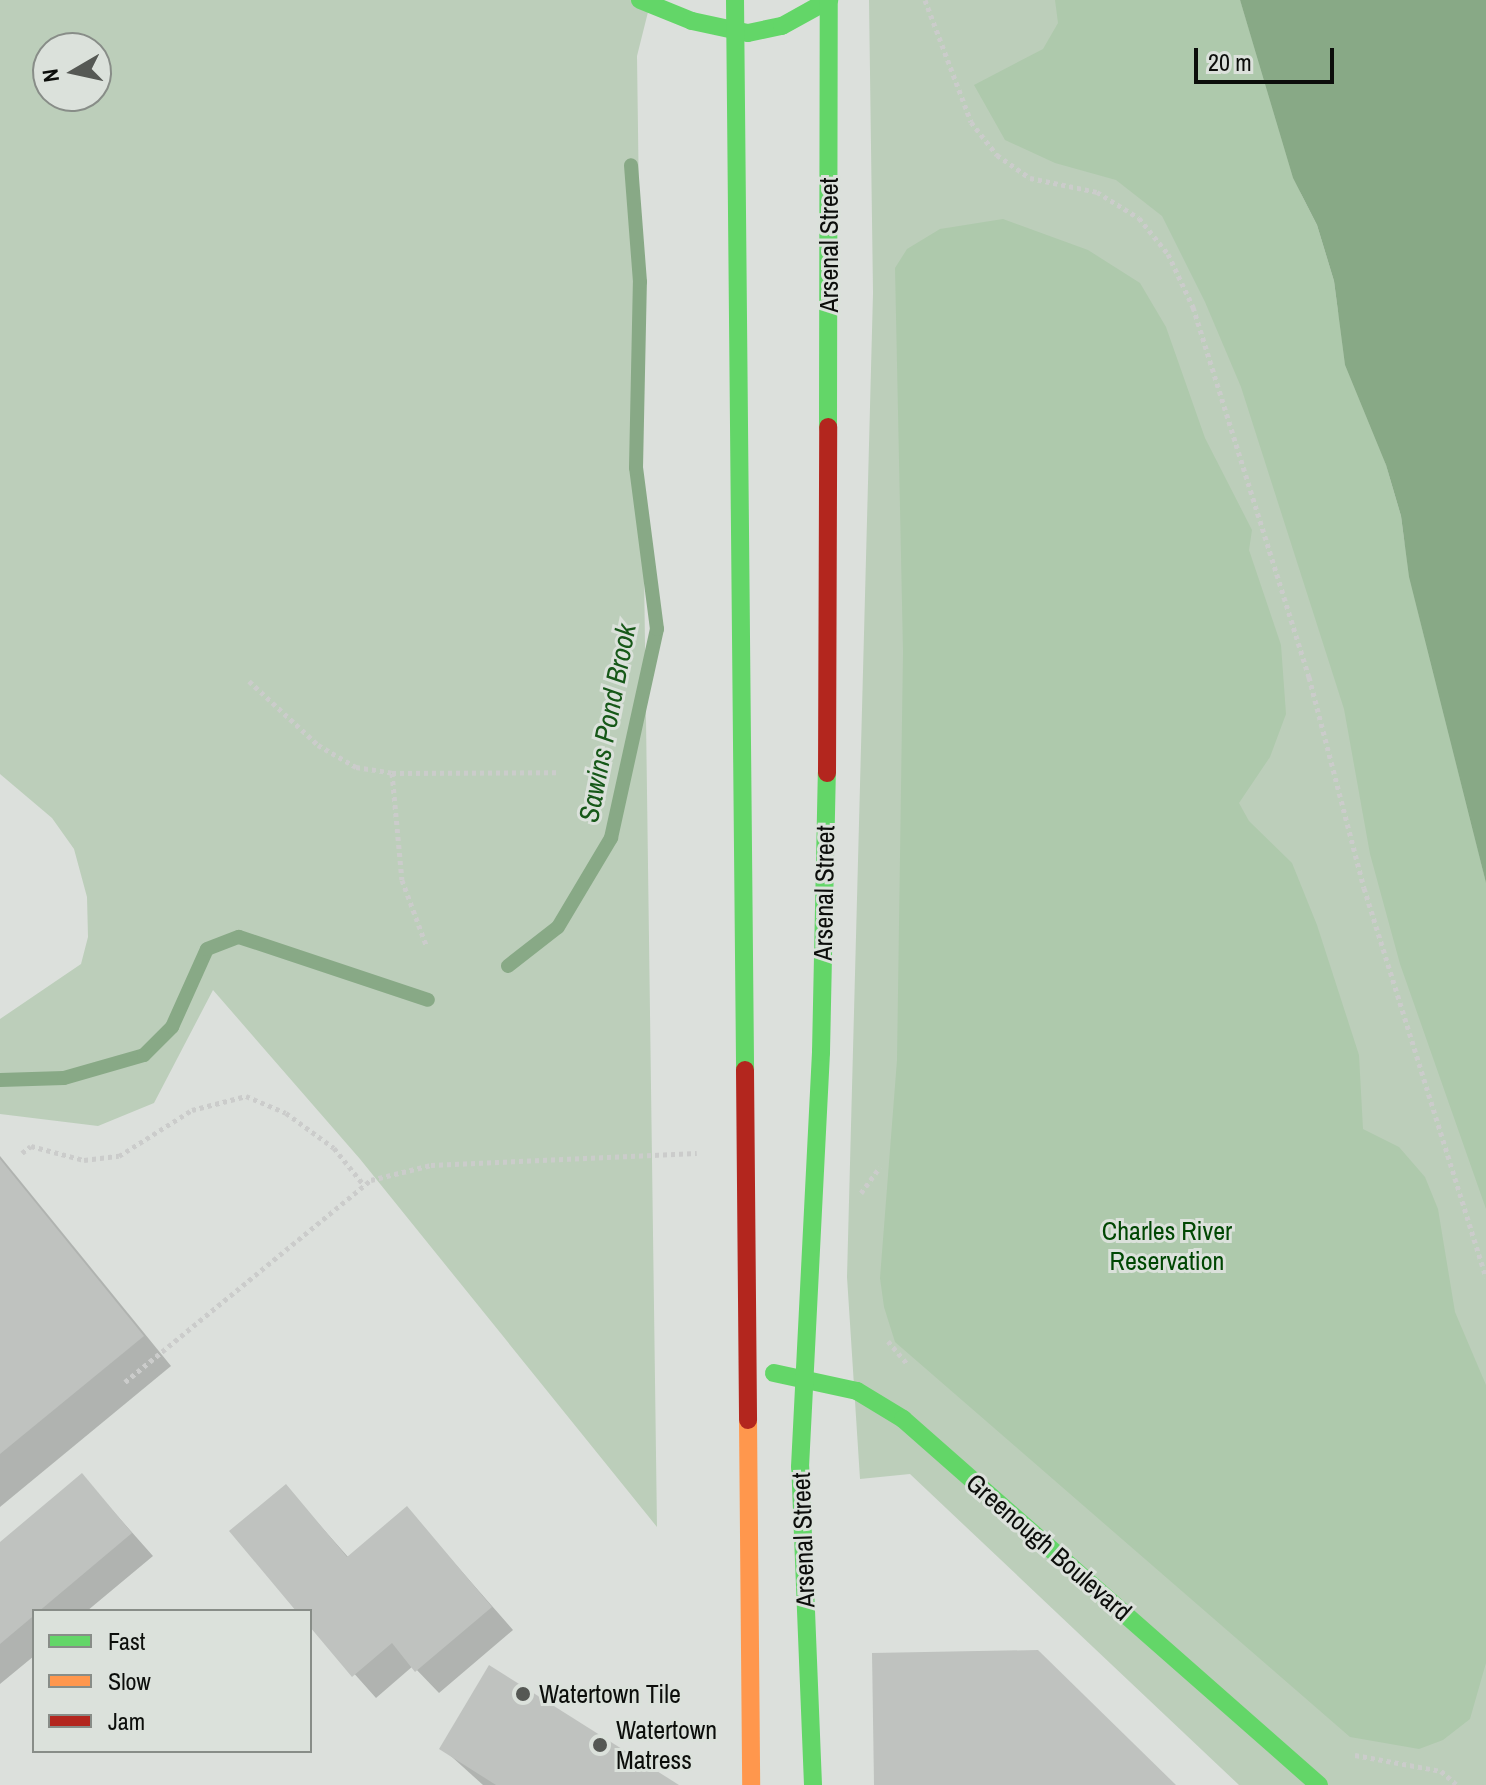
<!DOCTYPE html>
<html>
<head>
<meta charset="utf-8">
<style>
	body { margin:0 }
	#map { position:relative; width:1486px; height:1785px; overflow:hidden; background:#dce0dc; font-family:"Archivo Narrow",sans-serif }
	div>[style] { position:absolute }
	.green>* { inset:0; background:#bcceba }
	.forest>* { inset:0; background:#aec9ac }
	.water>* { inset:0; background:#88a986 }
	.shadow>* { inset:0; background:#0003 }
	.stream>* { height:14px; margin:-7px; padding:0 7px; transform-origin:7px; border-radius:7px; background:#88a986 }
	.building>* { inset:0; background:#bfc2bf }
	.path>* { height:5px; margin-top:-2.5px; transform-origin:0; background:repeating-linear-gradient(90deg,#cbcccb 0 4px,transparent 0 8px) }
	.fast>* { height:18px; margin:-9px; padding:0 9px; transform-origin:9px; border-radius:9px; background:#63d668 }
	.slow>* { height:18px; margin:-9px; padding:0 9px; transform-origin:9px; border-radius:9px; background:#ff974d }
	.jam>* { height:18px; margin:-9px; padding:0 9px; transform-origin:9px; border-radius:9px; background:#b3261e }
	.dots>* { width:22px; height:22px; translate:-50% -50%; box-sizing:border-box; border:4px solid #dbe1db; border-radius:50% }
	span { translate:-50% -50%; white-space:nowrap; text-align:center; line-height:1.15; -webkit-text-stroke:6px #dbe1db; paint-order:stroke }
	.street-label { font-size:26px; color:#0c0e0b }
	.park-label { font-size:26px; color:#004703 }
	.poi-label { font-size:26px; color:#0c0e0b }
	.left { translate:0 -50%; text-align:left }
	.water-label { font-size:28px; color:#165818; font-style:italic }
	.legend { position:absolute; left:32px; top:1609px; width:280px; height:144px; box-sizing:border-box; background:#dbe1db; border:2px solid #888d88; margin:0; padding:10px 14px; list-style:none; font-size:24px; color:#0c0e0b }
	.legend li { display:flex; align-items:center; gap:16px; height:40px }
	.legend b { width:40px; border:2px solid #888d88 }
	.north { position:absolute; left:32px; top:32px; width:80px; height:80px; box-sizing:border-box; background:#dbe1db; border:2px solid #888d88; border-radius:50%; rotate:261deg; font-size:22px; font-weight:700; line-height:32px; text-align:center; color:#0c0e0b }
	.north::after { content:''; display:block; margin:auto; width:28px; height:36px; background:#555854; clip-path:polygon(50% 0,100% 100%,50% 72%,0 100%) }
	.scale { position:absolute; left:1194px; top:48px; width:140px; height:36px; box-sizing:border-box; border:4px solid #0c0e0b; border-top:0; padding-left:10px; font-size:24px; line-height:28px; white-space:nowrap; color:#0c0e0b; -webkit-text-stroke:6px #dbe1db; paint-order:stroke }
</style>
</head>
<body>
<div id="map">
	<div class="green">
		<i style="clip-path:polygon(evenodd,0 0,651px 0,637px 56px,657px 1527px,360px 1159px,213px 990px,154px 1103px,98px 1126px,0 1114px,0 1019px,81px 964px,88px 937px,87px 897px,74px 849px,52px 818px,0 774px,0 0,48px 48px,96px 48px,96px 96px,48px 96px,48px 48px)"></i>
		<i style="clip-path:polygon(869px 0,1240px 0,1386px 465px,1486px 883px,1486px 1785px,1239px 1785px,910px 1474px,860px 1479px,847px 1277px,873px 293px)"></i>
	</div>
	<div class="forest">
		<i style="clip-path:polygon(1055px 0,1240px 0,1293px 178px,1317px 225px,1334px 281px,1345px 365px,1386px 465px,1401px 516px,1409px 577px,1486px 883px,1486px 1209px,1400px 964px,1370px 854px,1344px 709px,1241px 387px,1205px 302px,1162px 216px,1116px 180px,1055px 163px,1005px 140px,974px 85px,1043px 49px,1058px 23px)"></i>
		<i style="clip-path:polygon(1003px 219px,1088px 250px,1140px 283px,1166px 327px,1205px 438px,1252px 530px,1249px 550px,1281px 645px,1286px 714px,1270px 757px,1239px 803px,1249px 821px,1292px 863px,1317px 925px,1359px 1055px,1363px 1129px,1399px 1147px,1425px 1177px,1438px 1209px,1455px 1312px,1486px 1385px,1486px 1663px,1470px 1719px,1443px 1740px,1419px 1749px,1350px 1737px,895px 1342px,884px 1307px,880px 1278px,897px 1060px,903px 652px,895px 268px,907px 249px,940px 229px)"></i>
	</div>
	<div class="water">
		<i style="clip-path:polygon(1240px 0,1486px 0,1486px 883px,1409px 577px,1401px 516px,1386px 465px,1345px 365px,1334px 281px,1317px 225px,1293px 178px)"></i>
	</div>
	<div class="shadow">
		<i style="clip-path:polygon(0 1156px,171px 1366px,0 1507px)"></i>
		<i style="clip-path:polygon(82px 1476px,153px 1556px,87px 1611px,34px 1611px,34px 1656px,0 1684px,0 1545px)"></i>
		<i style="clip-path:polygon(286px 1487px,349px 1558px,407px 1509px,513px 1630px,439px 1693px,413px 1666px,376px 1698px,310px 1624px,310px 1611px,299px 1611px)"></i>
		<i style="clip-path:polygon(442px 1748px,675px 1785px,483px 1785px)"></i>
	</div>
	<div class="stream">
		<i style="left:508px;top:966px;width:63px;rotate:-38deg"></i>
		<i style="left:558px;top:927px;width:104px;rotate:-59.2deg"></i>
		<i style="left:611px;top:838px;width:214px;rotate:-77.6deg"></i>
		<i style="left:657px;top:629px;width:162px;rotate:-97.4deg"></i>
		<i style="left:636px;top:468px;width:186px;rotate:-88.8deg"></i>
		<i style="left:640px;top:282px;width:117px;rotate:-94.4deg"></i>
		<i style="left:0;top:1080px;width:64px;rotate:-1.8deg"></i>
		<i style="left:64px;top:1078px;width:83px;rotate:-16deg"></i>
		<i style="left:144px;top:1055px;width:40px;rotate:-45deg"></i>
		<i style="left:172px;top:1027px;width:85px;rotate:-65.8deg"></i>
		<i style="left:207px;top:949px;width:34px;rotate:-21deg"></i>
		<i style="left:239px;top:937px;width:199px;rotate:18.4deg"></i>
	</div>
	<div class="building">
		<i style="clip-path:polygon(0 1159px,144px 1336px,0 1454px)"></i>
		<i style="clip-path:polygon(82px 1473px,132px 1533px,0 1644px,0 1542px)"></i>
		<i style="clip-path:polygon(286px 1484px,347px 1557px,407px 1506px,492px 1607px,415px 1672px,392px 1643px,352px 1677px,310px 1627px,310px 1611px,296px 1611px,229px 1531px)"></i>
		<i style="clip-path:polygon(1038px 1650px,1176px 1785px,874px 1785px,872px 1653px)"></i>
		<i style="clip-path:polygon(489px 1665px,679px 1785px,496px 1785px,439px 1749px)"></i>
	</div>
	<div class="path">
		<i style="left:925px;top:0;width:130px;rotate:69.3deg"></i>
		<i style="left:971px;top:122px;width:42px;rotate:51.8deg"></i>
		<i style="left:997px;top:155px;width:40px;rotate:34.9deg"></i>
		<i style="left:1030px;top:178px;width:68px;rotate:11.8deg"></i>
		<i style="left:1097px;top:192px;width:49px;rotate:31.8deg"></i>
		<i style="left:1139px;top:218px;width:46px;rotate:51.1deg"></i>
		<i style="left:1168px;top:254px;width:59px;rotate:64.7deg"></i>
		<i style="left:1193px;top:307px;width:388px;rotate:72.6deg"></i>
		<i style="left:1309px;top:677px;width:218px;rotate:75.4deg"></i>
		<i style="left:1364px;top:888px;width:408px;rotate:72.6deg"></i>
		<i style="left:249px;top:681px;width:94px;rotate:42.8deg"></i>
		<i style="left:318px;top:745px;width:44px;rotate:30.1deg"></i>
		<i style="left:356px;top:767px;width:36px;rotate:9deg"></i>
		<i style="left:392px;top:773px;width:164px;rotate:-0.3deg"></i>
		<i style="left:392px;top:773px;width:107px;rotate:84.7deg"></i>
		<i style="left:402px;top:880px;width:69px;rotate:69.7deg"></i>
		<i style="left:22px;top:1153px;width:11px;rotate:-38deg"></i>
		<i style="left:31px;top:1146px;width:55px;rotate:14.8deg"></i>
		<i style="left:84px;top:1160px;width:35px;rotate:-7deg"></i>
		<i style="left:119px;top:1156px;width:86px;rotate:-32.2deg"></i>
		<i style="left:192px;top:1110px;width:56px;rotate:-14.5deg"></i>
		<i style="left:246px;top:1096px;width:43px;rotate:23deg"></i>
		<i style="left:286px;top:1113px;width:59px;rotate:36.1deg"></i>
		<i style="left:334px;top:1148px;width:48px;rotate:51deg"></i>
		<i style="left:861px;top:1193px;width:32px;rotate:-54deg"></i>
		<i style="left:888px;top:1341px;width:31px;rotate:50deg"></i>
		<i style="left:125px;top:1382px;width:318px;rotate:-39.4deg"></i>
		<i style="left:371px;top:1180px;width:62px;rotate:-14deg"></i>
		<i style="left:431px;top:1165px;width:266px;rotate:-2.6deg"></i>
		<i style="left:1355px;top:1755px;width:87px;rotate:10.5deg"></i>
		<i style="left:1441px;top:1771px;width:21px;rotate:41deg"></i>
	</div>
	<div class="fast">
		<i style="left:640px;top:0;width:56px;rotate:22deg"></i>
		<i style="left:692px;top:21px;width:57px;rotate:12.1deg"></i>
		<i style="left:748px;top:33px;width:35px;rotate:-12deg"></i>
		<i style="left:782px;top:26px;width:54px;rotate:-29deg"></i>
		<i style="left:735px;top:0;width:1070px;rotate:89.46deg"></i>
		<i style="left:828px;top:427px;width:427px;rotate:-89.9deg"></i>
		<i style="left:774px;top:1373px;width:85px;rotate:12.2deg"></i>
		<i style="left:857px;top:1391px;width:54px;rotate:31.3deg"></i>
		<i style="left:903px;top:1419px;width:554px;rotate:41.34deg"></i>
		<i style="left:813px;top:1785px;width:318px;rotate:-92.3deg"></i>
		<i style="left:800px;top:1467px;width:416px;rotate:-87.1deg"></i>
		<i style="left:821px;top:1052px;width:279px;rotate:-88.8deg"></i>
	</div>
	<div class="slow">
		<i style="left:748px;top:1420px;width:365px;rotate:89.5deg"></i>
	</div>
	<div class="jam">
		<i style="left:827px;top:773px;width:346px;rotate:-89.8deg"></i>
		<i style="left:745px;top:1070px;width:350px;rotate:89.5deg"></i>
	</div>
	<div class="dots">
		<i style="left:523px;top:1694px;background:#555854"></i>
		<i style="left:600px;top:1745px;background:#555854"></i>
	</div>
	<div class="street-label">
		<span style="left:829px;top:245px;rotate:-90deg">Arsenal Street</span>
		<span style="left:824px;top:893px;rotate:-89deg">Arsenal Street</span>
		<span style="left:803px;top:1540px;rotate:-92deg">Arsenal Street</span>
		<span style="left:1049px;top:1547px;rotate:41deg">Greenough Boulevard</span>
	</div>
	<div class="park-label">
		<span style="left:1167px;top:1246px">Charles River<br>Reservation</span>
	</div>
	<div class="poi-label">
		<span class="left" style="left:539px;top:1694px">Watertown Tile</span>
		<span class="left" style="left:616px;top:1745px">Watertown<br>Matress</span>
	</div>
	<div class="water-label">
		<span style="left:607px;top:723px;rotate:-79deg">Sawins Pond Brook</span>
	</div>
	<ul class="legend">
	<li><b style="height:10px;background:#63d668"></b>Fast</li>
	<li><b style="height:10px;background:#ff974d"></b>Slow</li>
	<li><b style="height:10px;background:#b3261e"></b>Jam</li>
	</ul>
	<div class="north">N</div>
	<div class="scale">20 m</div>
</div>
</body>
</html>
